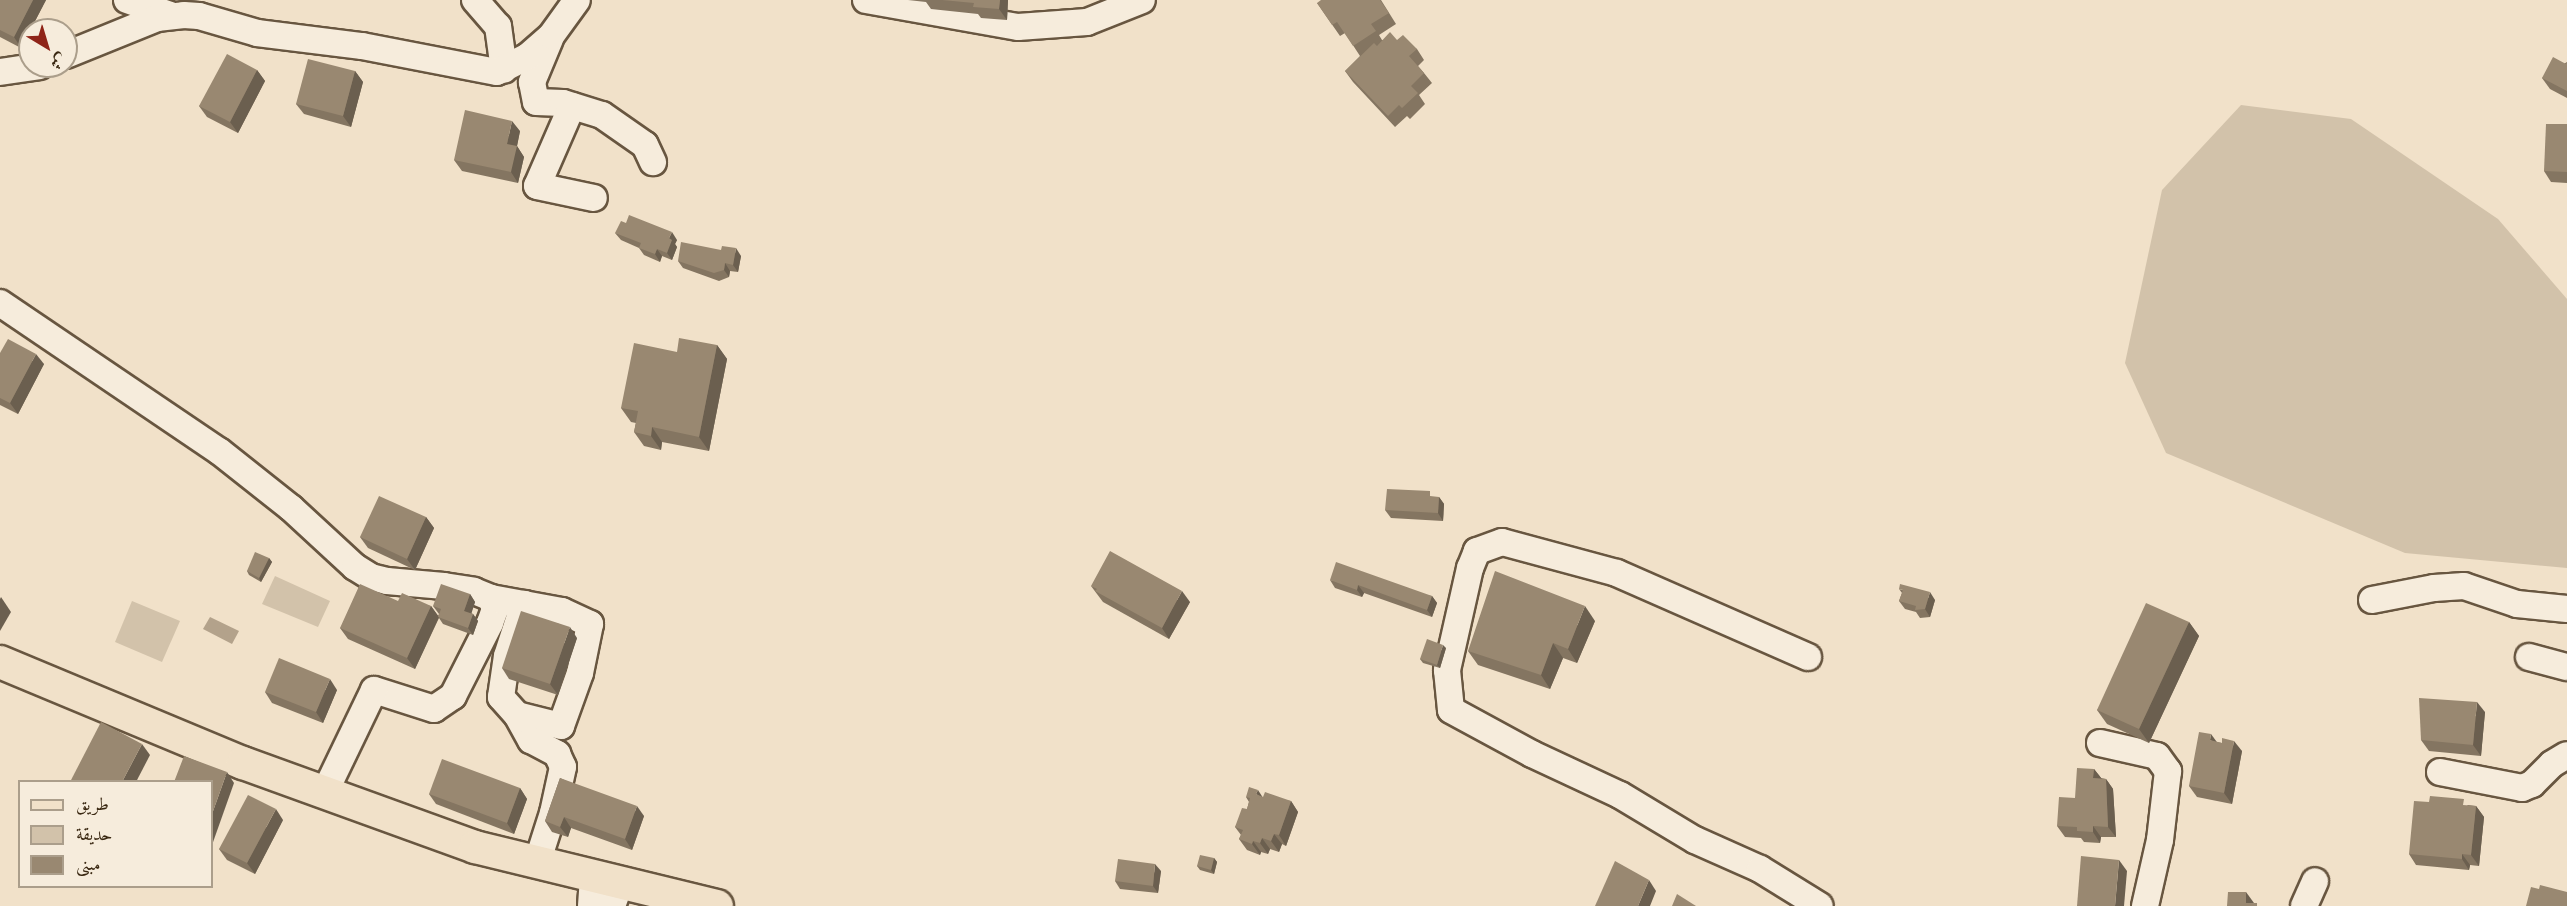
<!DOCTYPE html>
<html>
<head>
<meta charset="utf-8">
<style>
	body { margin:0 }
	#map { position:relative; width:2567px; height:906px; overflow:hidden; background:#f1e1c9; font-family:Vollkorn,Amiri,serif }
	div>[style] { position:absolute }
	.green>* { inset:0; background:#d2c2aa }
	.water>* { inset:0; background:#b3a28b }
	.roads { filter:drop-shadow(2px 0 #685640) drop-shadow(-2px 0 #685640) drop-shadow(0 2px #685640) drop-shadow(0 -2px #685640) }
	.minor>* { height:26px; margin:-13px; padding:0 13px; transform-origin:13px; border-radius:13px; background:#f6ecdc }
	.major>* { height:32px; margin:-16px; padding:0 16px; transform-origin:16px; border-radius:16px; background:#f1e1c9 }
	.wall>* { inset:0; background:#847561 }
	.shaded-wall>* { inset:0; background:#6b5f4f }
	.building>* { inset:0; background:#998871 }
	span { translate:-50% -50%; white-space:nowrap; text-align:center; line-height:1.15; -webkit-text-stroke:6px #f6ecdc; paint-order:stroke }
	.legend { position:absolute; left:18px; top:780px; width:195px; height:108px; box-sizing:border-box; background:#f6ecdc; border:2px solid #ab9e8b; margin:0; padding:8px 10px; list-style:none; font-size:18px; color:#3a2812 }
	.legend li { display:flex; align-items:center; gap:12px; height:30px }
	.legend b { width:30px; border:2px solid #ab9e8b }
	.north { position:absolute; left:18px; top:18px; width:60px; height:60px; box-sizing:border-box; background:#f6ecdc; border:2px solid #ab9e8b; border-radius:50%; rotate:142deg; font-size:16px; font-weight:700; line-height:24px; text-align:center; color:#3a2812 }
	.north::after { content:''; display:block; margin:auto; width:21px; height:27px; background:#8f2418; clip-path:polygon(50% 0,100% 100%,50% 72%,0 100%) }
</style>
</head>
<body>
<div id="map">
	<div class="green">
		<i style="clip-path:polygon(2241px 105px,2351px 119px,2498px 219px,2567px 299px,2567px 568px,2405px 553px,2166px 453px,2125px 363px,2162px 190px)"></i>
		<i style="clip-path:polygon(275px 576px,330px 601px,318px 627px,262px 604px)"></i>
		<i style="clip-path:polygon(132px 601px,180px 621px,162px 662px,115px 642px)"></i>
	</div>
	<div class="water">
		<i style="clip-path:polygon(210px 617px,239px 631px,232px 644px,203px 629px)"></i>
	</div>
	<div class="roads">
		<div class="minor">
			<i style="left:127px;top:0;width:46px;rotate:19.2deg"></i>
			<i style="left:475px;top:0;width:35px;rotate:49deg"></i>
			<i style="left:498px;top:26px;width:44px;rotate:82.2deg"></i>
			<i style="left:866px;top:0;width:154px;rotate:10.1deg"></i>
			<i style="left:1018px;top:27px;width:69px;rotate:-4.1deg"></i>
			<i style="left:1087px;top:22px;width:59px;rotate:-21.8deg"></i>
			<i style="left:550px;top:39px;width:47px;rotate:112.7deg"></i>
			<i style="left:532px;top:82px;width:20px;rotate:79deg"></i>
			<i style="left:536px;top:102px;width:27px;rotate:2deg"></i>
			<i style="left:563px;top:103px;width:41px;rotate:17.1deg"></i>
			<i style="left:602px;top:115px;width:52px;rotate:34.9deg"></i>
			<i style="left:645px;top:145px;width:19px;rotate:65deg"></i>
			<i style="left:66px;top:55px;width:98px;rotate:-22.1deg"></i>
			<i style="left:157px;top:18px;width:27px;rotate:-6deg"></i>
			<i style="left:184px;top:15px;width:15px;rotate:4deg"></i>
			<i style="left:199px;top:16px;width:60px;rotate:16.3deg"></i>
			<i style="left:257px;top:33px;width:106px;rotate:7.1deg"></i>
			<i style="left:362px;top:46px;width:137px;rotate:10.9deg"></i>
			<i style="left:497px;top:72px;width:35px;rotate:-27deg"></i>
			<i style="left:528px;top:56px;width:30px;rotate:-41deg"></i>
			<i style="left:551px;top:36px;width:44px;rotate:-54.2deg"></i>
			<i style="left:0;top:72px;width:40px;rotate:-8.5deg"></i>
			<i style="left:572px;top:106px;width:87px;rotate:113.6deg"></i>
			<i style="left:537px;top:186px;width:58px;rotate:11.9deg"></i>
			<i style="left:0;top:303px;width:264px;rotate:34.1deg"></i>
			<i style="left:219px;top:451px;width:92px;rotate:38.4deg"></i>
			<i style="left:291px;top:508px;width:87px;rotate:42.7deg"></i>
			<i style="left:355px;top:567px;width:19px;rotate:32deg"></i>
			<i style="left:371px;top:577px;width:16px;rotate:14deg"></i>
			<i style="left:387px;top:581px;width:57px;rotate:5deg"></i>
			<i style="left:444px;top:586px;width:30px;rotate:9deg"></i>
			<i style="left:474px;top:591px;width:18px;rotate:22deg"></i>
			<i style="left:491px;top:598px;width:12px;rotate:70deg"></i>
			<i style="left:495px;top:609px;width:15px;rotate:110deg"></i>
			<i style="left:490px;top:623px;width:82px;rotate:116.9deg"></i>
			<i style="left:453px;top:696px;width:23px;rotate:146deg"></i>
			<i style="left:434px;top:709px;width:63px;rotate:-162.4deg"></i>
			<i style="left:374px;top:690px;width:113px;rotate:115.7deg"></i>
			<i style="left:491px;top:598px;width:72px;rotate:10.4deg"></i>
			<i style="left:562px;top:611px;width:31px;rotate:25deg"></i>
			<i style="left:590px;top:624px;width:50px;rotate:101.5deg"></i>
			<i style="left:580px;top:673px;width:56px;rotate:109.7deg"></i>
			<i style="left:561px;top:726px;width:45px;rotate:-166deg"></i>
			<i style="left:517px;top:715px;width:24px;rotate:-132deg"></i>
			<i style="left:501px;top:697px;width:41px;rotate:-81.7deg"></i>
			<i style="left:507px;top:656px;width:55px;rotate:-71.9deg"></i>
			<i style="left:2372px;top:600px;width:63px;rotate:-11deg"></i>
			<i style="left:2434px;top:588px;width:30px;rotate:-4deg"></i>
			<i style="left:2464px;top:586px;width:56px;rotate:18.8deg"></i>
			<i style="left:2517px;top:604px;width:50px;rotate:5.7deg"></i>
			<i style="left:1808px;top:657px;width:209px;rotate:-156.3deg"></i>
			<i style="left:1617px;top:573px;width:119px;rotate:-164.9deg"></i>
			<i style="left:1502px;top:542px;width:27px;rotate:160deg"></i>
			<i style="left:1477px;top:551px;width:18px;rotate:112deg"></i>
			<i style="left:1470px;top:568px;width:105px;rotate:102.7deg"></i>
			<i style="left:1447px;top:670px;width:40px;rotate:84.3deg"></i>
			<i style="left:1451px;top:710px;width:92px;rotate:28.5deg"></i>
			<i style="left:1532px;top:754px;width:97px;rotate:25deg"></i>
			<i style="left:1620px;top:795px;width:87px;rotate:31deg"></i>
			<i style="left:1695px;top:840px;width:71px;rotate:24deg"></i>
			<i style="left:1760px;top:869px;width:70px;rotate:31.7deg"></i>
			<i style="left:2529px;top:657px;width:39px;rotate:15deg"></i>
			<i style="left:517px;top:715px;width:29px;rotate:61deg"></i>
			<i style="left:531px;top:740px;width:30px;rotate:28deg"></i>
			<i style="left:557px;top:754px;width:14px;rotate:65deg"></i>
			<i style="left:563px;top:767px;width:47px;rotate:102.3deg"></i>
			<i style="left:553px;top:813px;width:52px;rotate:107.7deg"></i>
			<i style="left:2100px;top:743px;width:58px;rotate:12.8deg"></i>
			<i style="left:2157px;top:756px;width:19px;rotate:54deg"></i>
			<i style="left:2168px;top:771px;width:69px;rotate:96.6deg"></i>
			<i style="left:2160px;top:840px;width:68px;rotate:102.8deg"></i>
			<i style="left:2440px;top:772px;width:84px;rotate:11deg"></i>
			<i style="left:2522px;top:788px;width:11px;rotate:-22deg"></i>
			<i style="left:2532px;top:784px;width:28px;rotate:-45deg"></i>
			<i style="left:2552px;top:764px;width:17px;rotate:-31deg"></i>
			<i style="left:591px;top:906px;width:29px;rotate:-86deg"></i>
			<i style="left:612px;top:906px;width:23px;rotate:-70deg"></i>
			<i style="left:2304px;top:906px;width:27px;rotate:-66deg"></i>
		</div>
		<div class="major">
			<i style="left:0;top:662px;width:263px;rotate:22.6deg"></i>
			<i style="left:243px;top:763px;width:247px;rotate:19.9deg"></i>
			<i style="left:475px;top:847px;width:249px;rotate:13.7deg"></i>
		</div>
	</div>
	<div class="wall">
		<i style="clip-path:polygon(0 0,46px 0,21px 48px,0 37px)"></i>
		<i style="clip-path:polygon(908px 0,1008px 0,1007px 20px,981px 18px,978px 14px,931px 9px,926px 2px)"></i>
		<i style="clip-path:polygon(1381px 0,1396px 24px,1379px 35px,1382px 40px,1397px 40px,1417px 49px,1424px 60px,1418px 66px,1424px 73px,1432px 83px,1419px 95px,1425px 104px,1410px 119px,1407px 116px,1395px 127px,1353px 82px,1345px 71px,1360px 56px,1345px 33px,1340px 36px,1317px 3px)"></i>
		<i style="clip-path:polygon(2567px 62px,2567px 98px,2550px 89px,2542px 78px)"></i>
		<i style="clip-path:polygon(257px 70px,265px 81px,238px 133px,207px 117px,199px 106px)"></i>
		<i style="clip-path:polygon(355px 71px,363px 82px,351px 127px,304px 114px,296px 104px)"></i>
		<i style="clip-path:polygon(2567px 124px,2567px 183px,2551px 182px,2544px 171px)"></i>
		<i style="clip-path:polygon(520px 131px,517px 146px,524px 157px,518px 183px,462px 171px,454px 160px)"></i>
		<i style="clip-path:polygon(615px 233px,677px 240px,675px 244px,677px 247px,672px 260px,662px 256px,660px 262px,644px 255px,639px 248px,621px 240px)"></i>
		<i style="clip-path:polygon(721px 250px,741px 256px,738px 272px,730px 271px,729px 277px,719px 281px,683px 268px,678px 261px)"></i>
		<i style="clip-path:polygon(717px 345px,727px 359px,709px 451px,662px 442px,661px 450px,644px 446px,634px 432px,636px 423px,631px 422px,621px 408px,677px 352px)"></i>
		<i style="clip-path:polygon(0 353px,44px 364px,18px 414px,0 405px)"></i>
		<i style="clip-path:polygon(1434px 497px,1439px 497px,1444px 504px,1443px 521px,1391px 518px,1385px 510px)"></i>
		<i style="clip-path:polygon(426px 517px,434px 528px,415px 570px,368px 548px,360px 537px)"></i>
		<i style="clip-path:polygon(269px 558px,272px 562px,261px 582px,249px 575px,247px 571px)"></i>
		<i style="clip-path:polygon(1330px 580px,1432px 596px,1437px 603px,1432px 617px,1364px 593px,1362px 597px,1335px 588px)"></i>
		<i style="clip-path:polygon(1091px 586px,1190px 602px,1169px 639px,1103px 602px)"></i>
		<i style="clip-path:polygon(1899px 589px,1935px 600px,1930px 617px,1920px 618px,1916px 612px,1905px 609px,1899px 601px,1902px 593px)"></i>
		<i style="clip-path:polygon(470px 594px,475px 602px,471px 613px,473px 614px,478px 621px,473px 635px,443px 624px,439px 618px,415px 669px,348px 639px,340px 628px,398px 601px,431px 606px,438px 616px,439px 614px,433px 606px)"></i>
		<i style="clip-path:polygon(1595px 621px,1577px 663px,1563px 658px,1550px 689px,1478px 665px,1468px 651px)"></i>
		<i style="clip-path:polygon(2189px 622px,2199px 636px,2149px 743px,2107px 724px,2097px 710px)"></i>
		<i style="clip-path:polygon(577px 638px,558px 695px,509px 679px,502px 668px)"></i>
		<i style="clip-path:polygon(1446px 648px,1440px 668px,1423px 663px,1420px 659px)"></i>
		<i style="clip-path:polygon(337px 690px,323px 723px,272px 703px,265px 692px)"></i>
		<i style="clip-path:polygon(2485px 712px,2481px 756px,2429px 751px,2421px 740px)"></i>
		<i style="clip-path:polygon(2216px 742px,2222px 743px,2242px 751px,2232px 804px,2197px 797px,2189px 786px)"></i>
		<i style="clip-path:polygon(2094px 769px,2101px 778px,2106px 779px,2113px 789px,2116px 837px,2101px 837px,2100px 843px,2084px 842px,2081px 838px,2065px 837px,2057px 826px)"></i>
		<i style="clip-path:polygon(560px 778px,644px 816px,632px 850px,571px 828px,568px 837px,552px 832px,545px 821px)"></i>
		<i style="clip-path:polygon(520px 788px,527px 799px,514px 834px,436px 804px,429px 794px)"></i>
		<i style="clip-path:polygon(1246px 797px,1263px 797px,1291px 801px,1298px 812px,1286px 846px,1282px 844px,1279px 852px,1270px 849px,1268px 854px,1261px 852px,1260px 855px,1247px 850px,1239px 839px,1241px 835px,1235px 827px,1247px 809px,1249px 802px)"></i>
		<i style="clip-path:polygon(2468px 805px,2476px 806px,2484px 817px,2479px 866px,2470px 865px,2469px 870px,2416px 865px,2409px 854px)"></i>
		<i style="clip-path:polygon(283px 820px,255px 874px,227px 860px,219px 849px)"></i>
		<i style="clip-path:polygon(1214px 858px,1217px 862px,1214px 874px,1200px 870px,1197px 866px)"></i>
		<i style="clip-path:polygon(1161px 871px,1158px 893px,1120px 889px,1115px 881px)"></i>
	</div>
	<div class="shaded-wall">
		<i style="clip-path:polygon(33px 0,46px 0,21px 48px,14px 37px)"></i>
		<i style="clip-path:polygon(1000px 0,1008px 0,1007px 20px,999px 9px)"></i>
		<i style="clip-path:polygon(257px 70px,265px 81px,238px 133px,230px 122px)"></i>
		<i style="clip-path:polygon(355px 71px,363px 82px,351px 127px,343px 116px)"></i>
		<i style="clip-path:polygon(512px 121px,520px 131px,517px 146px,524px 157px,518px 183px,511px 172px,507px 144px)"></i>
		<i style="clip-path:polygon(672px 232px,677px 240px,675px 244px,677px 247px,672px 260px,667px 253px,669px 238px)"></i>
		<i style="clip-path:polygon(736px 248px,741px 256px,738px 272px,733px 265px)"></i>
		<i style="clip-path:polygon(657px 249px,662px 256px,660px 262px,655px 254px)"></i>
		<i style="clip-path:polygon(725px 263px,730px 271px,729px 277px,724px 270px)"></i>
		<i style="clip-path:polygon(717px 345px,727px 359px,709px 451px,699px 437px)"></i>
		<i style="clip-path:polygon(36px 354px,44px 364px,18px 414px,10px 403px)"></i>
		<i style="clip-path:polygon(652px 427px,662px 442px,661px 450px,651px 436px)"></i>
		<i style="clip-path:polygon(1439px 497px,1444px 504px,1443px 521px,1438px 513px)"></i>
		<i style="clip-path:polygon(426px 517px,434px 528px,415px 570px,407px 559px)"></i>
		<i style="clip-path:polygon(269px 558px,272px 562px,261px 582px,259px 578px)"></i>
		<i style="clip-path:polygon(1358px 585px,1364px 593px,1362px 597px,1357px 590px)"></i>
		<i style="clip-path:polygon(1182px 591px,1190px 602px,1169px 639px,1162px 628px)"></i>
		<i style="clip-path:polygon(1930px 592px,1935px 600px,1930px 617px,1925px 609px)"></i>
		<i style="clip-path:polygon(470px 594px,475px 602px,470px 618px,464px 611px)"></i>
		<i style="clip-path:polygon(1432px 596px,1437px 603px,1432px 617px,1427px 610px)"></i>
		<i style="clip-path:polygon(1px 597px,11px 612px,0 631px,0 599px)"></i>
		<i style="clip-path:polygon(431px 606px,439px 617px,415px 669px,407px 658px)"></i>
		<i style="clip-path:polygon(1585px 606px,1595px 621px,1577px 663px,1568px 649px)"></i>
		<i style="clip-path:polygon(473px 614px,478px 621px,473px 635px,468px 628px)"></i>
		<i style="clip-path:polygon(2189px 622px,2199px 636px,2149px 743px,2139px 729px)"></i>
		<i style="clip-path:polygon(570px 627px,577px 638px,558px 695px,550px 684px)"></i>
		<i style="clip-path:polygon(1553px 643px,1563px 658px,1550px 689px,1541px 675px)"></i>
		<i style="clip-path:polygon(1443px 645px,1446px 648px,1440px 668px,1437px 665px)"></i>
		<i style="clip-path:polygon(330px 679px,337px 690px,323px 723px,316px 712px)"></i>
		<i style="clip-path:polygon(2477px 702px,2485px 712px,2481px 756px,2473px 745px)"></i>
		<i style="clip-path:polygon(2211px 734px,2219px 745px,2210px 740px)"></i>
		<i style="clip-path:polygon(2234px 741px,2242px 751px,2232px 804px,2224px 793px)"></i>
		<i style="clip-path:polygon(142px 744px,150px 755px,136px 782px,122px 782px)"></i>
		<i style="clip-path:polygon(2094px 769px,2102px 779px,2093px 778px)"></i>
		<i style="clip-path:polygon(227px 772px,234px 783px,212px 845px,212px 814px)"></i>
		<i style="clip-path:polygon(2106px 779px,2113px 789px,2116px 837px,2108px 827px)"></i>
		<i style="clip-path:polygon(520px 788px,527px 799px,514px 834px,507px 823px)"></i>
		<i style="clip-path:polygon(1258px 790px,1265px 801px,1256px 794px)"></i>
		<i style="clip-path:polygon(1291px 801px,1298px 812px,1286px 846px,1279px 835px)"></i>
		<i style="clip-path:polygon(637px 806px,644px 816px,632px 850px,625px 839px)"></i>
		<i style="clip-path:polygon(2476px 806px,2484px 817px,2479px 866px,2471px 855px)"></i>
		<i style="clip-path:polygon(276px 809px,283px 820px,255px 874px,247px 863px)"></i>
		<i style="clip-path:polygon(564px 817px,571px 828px,568px 837px,560px 827px)"></i>
		<i style="clip-path:polygon(2093px 826px,2101px 837px,2100px 843px,2093px 832px)"></i>
		<i style="clip-path:polygon(1274px 834px,1282px 844px,1279px 852px,1271px 841px)"></i>
		<i style="clip-path:polygon(1262px 838px,1270px 849px,1268px 854px,1260px 843px)"></i>
		<i style="clip-path:polygon(1253px 841px,1261px 852px,1260px 855px,1252px 844px)"></i>
		<i style="clip-path:polygon(2462px 854px,2470px 865px,2469px 870px,2462px 859px)"></i>
		<i style="clip-path:polygon(1214px 858px,1217px 862px,1214px 874px,1211px 870px)"></i>
		<i style="clip-path:polygon(2119px 860px,2127px 871px,2124px 906px,2115px 906px)"></i>
		<i style="clip-path:polygon(1155px 864px,1161px 871px,1158px 893px,1153px 886px)"></i>
		<i style="clip-path:polygon(1649px 880px,1656px 891px,1650px 906px,1638px 906px)"></i>
		<i style="clip-path:polygon(2246px 892px,2254px 903px,2246px 903px)"></i>
	</div>
	<div class="building">
		<i style="clip-path:polygon(0 0,33px 0,14px 37px,0 30px)"></i>
		<i style="clip-path:polygon(942px 0,1000px 0,999px 9px,973px 7px,974px 3px)"></i>
		<i style="clip-path:polygon(1321px 0,1380px 0,1389px 13px,1371px 24px,1376px 31px,1353px 46px,1337px 22px,1332px 25px,1317px 3px)"></i>
		<i style="clip-path:polygon(1390px 32px,1397px 40px,1403px 35px,1417px 49px,1409px 56px,1424px 73px,1411px 86px,1418px 93px,1402px 108px,1399px 105px,1388px 116px,1345px 71px,1374px 43px,1377px 46px)"></i>
		<i style="clip-path:polygon(227px 54px,257px 70px,230px 122px,199px 106px)"></i>
		<i style="clip-path:polygon(2553px 57px,2566px 64px,2567px 62px,2567px 91px,2542px 78px)"></i>
		<i style="clip-path:polygon(308px 59px,355px 71px,343px 116px,296px 104px)"></i>
		<i style="clip-path:polygon(465px 110px,512px 121px,507px 144px,517px 146px,511px 172px,454px 160px)"></i>
		<i style="clip-path:polygon(2546px 124px,2567px 124px,2567px 172px,2544px 171px)"></i>
		<i style="clip-path:polygon(629px 215px,672px 232px,669px 238px,672px 240px,667px 253px,657px 249px,655px 254px,639px 248px,641px 243px,615px 233px,621px 221px,626px 223px)"></i>
		<i style="clip-path:polygon(681px 242px,721px 250px,722px 246px,736px 248px,733px 265px,725px 263px,724px 270px,714px 273px,678px 261px)"></i>
		<i style="clip-path:polygon(679px 338px,717px 345px,699px 437px,652px 427px,651px 436px,634px 432px,638px 411px,621px 408px,634px 343px,677px 352px)"></i>
		<i style="clip-path:polygon(8px 339px,36px 354px,10px 403px,0 398px,0 353px)"></i>
		<i style="clip-path:polygon(1387px 489px,1430px 491px,1430px 496px,1439px 497px,1438px 513px,1385px 510px)"></i>
		<i style="clip-path:polygon(379px 496px,426px 517px,407px 559px,360px 537px)"></i>
		<i style="clip-path:polygon(1110px 551px,1182px 591px,1162px 628px,1095px 591px,1097px 589px,1091px 586px)"></i>
		<i style="clip-path:polygon(255px 552px,269px 558px,259px 578px,247px 571px)"></i>
		<i style="clip-path:polygon(1336px 562px,1432px 596px,1427px 610px,1358px 585px,1357px 590px,1330px 580px)"></i>
		<i style="clip-path:polygon(1495px 571px,1585px 606px,1568px 649px,1553px 643px,1541px 675px,1468px 651px)"></i>
		<i style="clip-path:polygon(360px 584px,398px 601px,402px 593px,431px 606px,407px 658px,340px 628px)"></i>
		<i style="clip-path:polygon(441px 584px,470px 594px,464px 611px,473px 614px,468px 628px,438px 617px,441px 609px,433px 606px)"></i>
		<i style="clip-path:polygon(1900px 584px,1930px 592px,1925px 609px,1915px 610px,1916px 606px,1899px 601px,1903px 590px,1899px 589px)"></i>
		<i style="clip-path:polygon(2146px 603px,2189px 622px,2139px 729px,2097px 710px)"></i>
		<i style="clip-path:polygon(521px 611px,570px 627px,550px 684px,502px 668px)"></i>
		<i style="clip-path:polygon(1427px 639px,1443px 645px,1437px 665px,1420px 659px)"></i>
		<i style="clip-path:polygon(279px 658px,330px 679px,316px 712px,265px 692px)"></i>
		<i style="clip-path:polygon(2419px 698px,2477px 702px,2473px 745px,2421px 740px)"></i>
		<i style="clip-path:polygon(101px 722px,142px 744px,122px 782px,70px 782px)"></i>
		<i style="clip-path:polygon(2199px 732px,2211px 734px,2210px 740px,2222px 743px,2222px 738px,2234px 741px,2224px 793px,2189px 786px)"></i>
		<i style="clip-path:polygon(184px 756px,227px 772px,212px 814px,212px 782px,174px 782px)"></i>
		<i style="clip-path:polygon(442px 759px,520px 788px,507px 823px,429px 794px)"></i>
		<i style="clip-path:polygon(2077px 768px,2094px 769px,2093px 778px,2106px 779px,2108px 827px,2093px 826px,2093px 832px,2077px 831px,2077px 827px,2057px 826px,2059px 797px,2075px 798px)"></i>
		<i style="clip-path:polygon(560px 778px,637px 806px,625px 839px,564px 817px,560px 827px,545px 821px)"></i>
		<i style="clip-path:polygon(1249px 787px,1258px 790px,1256px 794px,1263px 797px,1265px 792px,1291px 801px,1279px 835px,1274px 834px,1271px 841px,1262px 838px,1260px 843px,1253px 841px,1252px 844px,1239px 839px,1243px 830px,1235px 827px,1242px 808px,1247px 809px,1250px 798px,1246px 797px)"></i>
		<i style="clip-path:polygon(248px 795px,276px 809px,247px 863px,219px 849px)"></i>
		<i style="clip-path:polygon(2430px 796px,2464px 799px,2463px 805px,2476px 806px,2471px 855px,2462px 854px,2462px 859px,2409px 854px,2414px 801px,2429px 802px)"></i>
		<i style="clip-path:polygon(1200px 855px,1214px 858px,1211px 870px,1197px 866px)"></i>
		<i style="clip-path:polygon(2081px 856px,2119px 860px,2115px 906px,2077px 906px)"></i>
		<i style="clip-path:polygon(1118px 859px,1155px 864px,1153px 886px,1115px 881px)"></i>
		<i style="clip-path:polygon(1615px 861px,1649px 880px,1638px 906px,1595px 906px)"></i>
		<i style="clip-path:polygon(2540px 885px,2567px 892px,2567px 906px,2526px 906px,2531px 887px,2539px 889px)"></i>
		<i style="clip-path:polygon(2228px 892px,2246px 892px,2246px 903px,2257px 903px,2257px 906px,2227px 906px)"></i>
		<i style="clip-path:polygon(1677px 894px,1696px 906px,1672px 906px)"></i>
	</div>
	<ul class="legend">
	<li><b style="height:8px;background:#f1e1c9"></b>طريق</li>
	<li><b style="height:16px;background:#d2c2aa"></b>حديقة</li>
	<li><b style="height:16px;background:#998871"></b>مبنى</li>
	</ul>
	<div class="north">ش</div>
</div>
</body>
</html>
